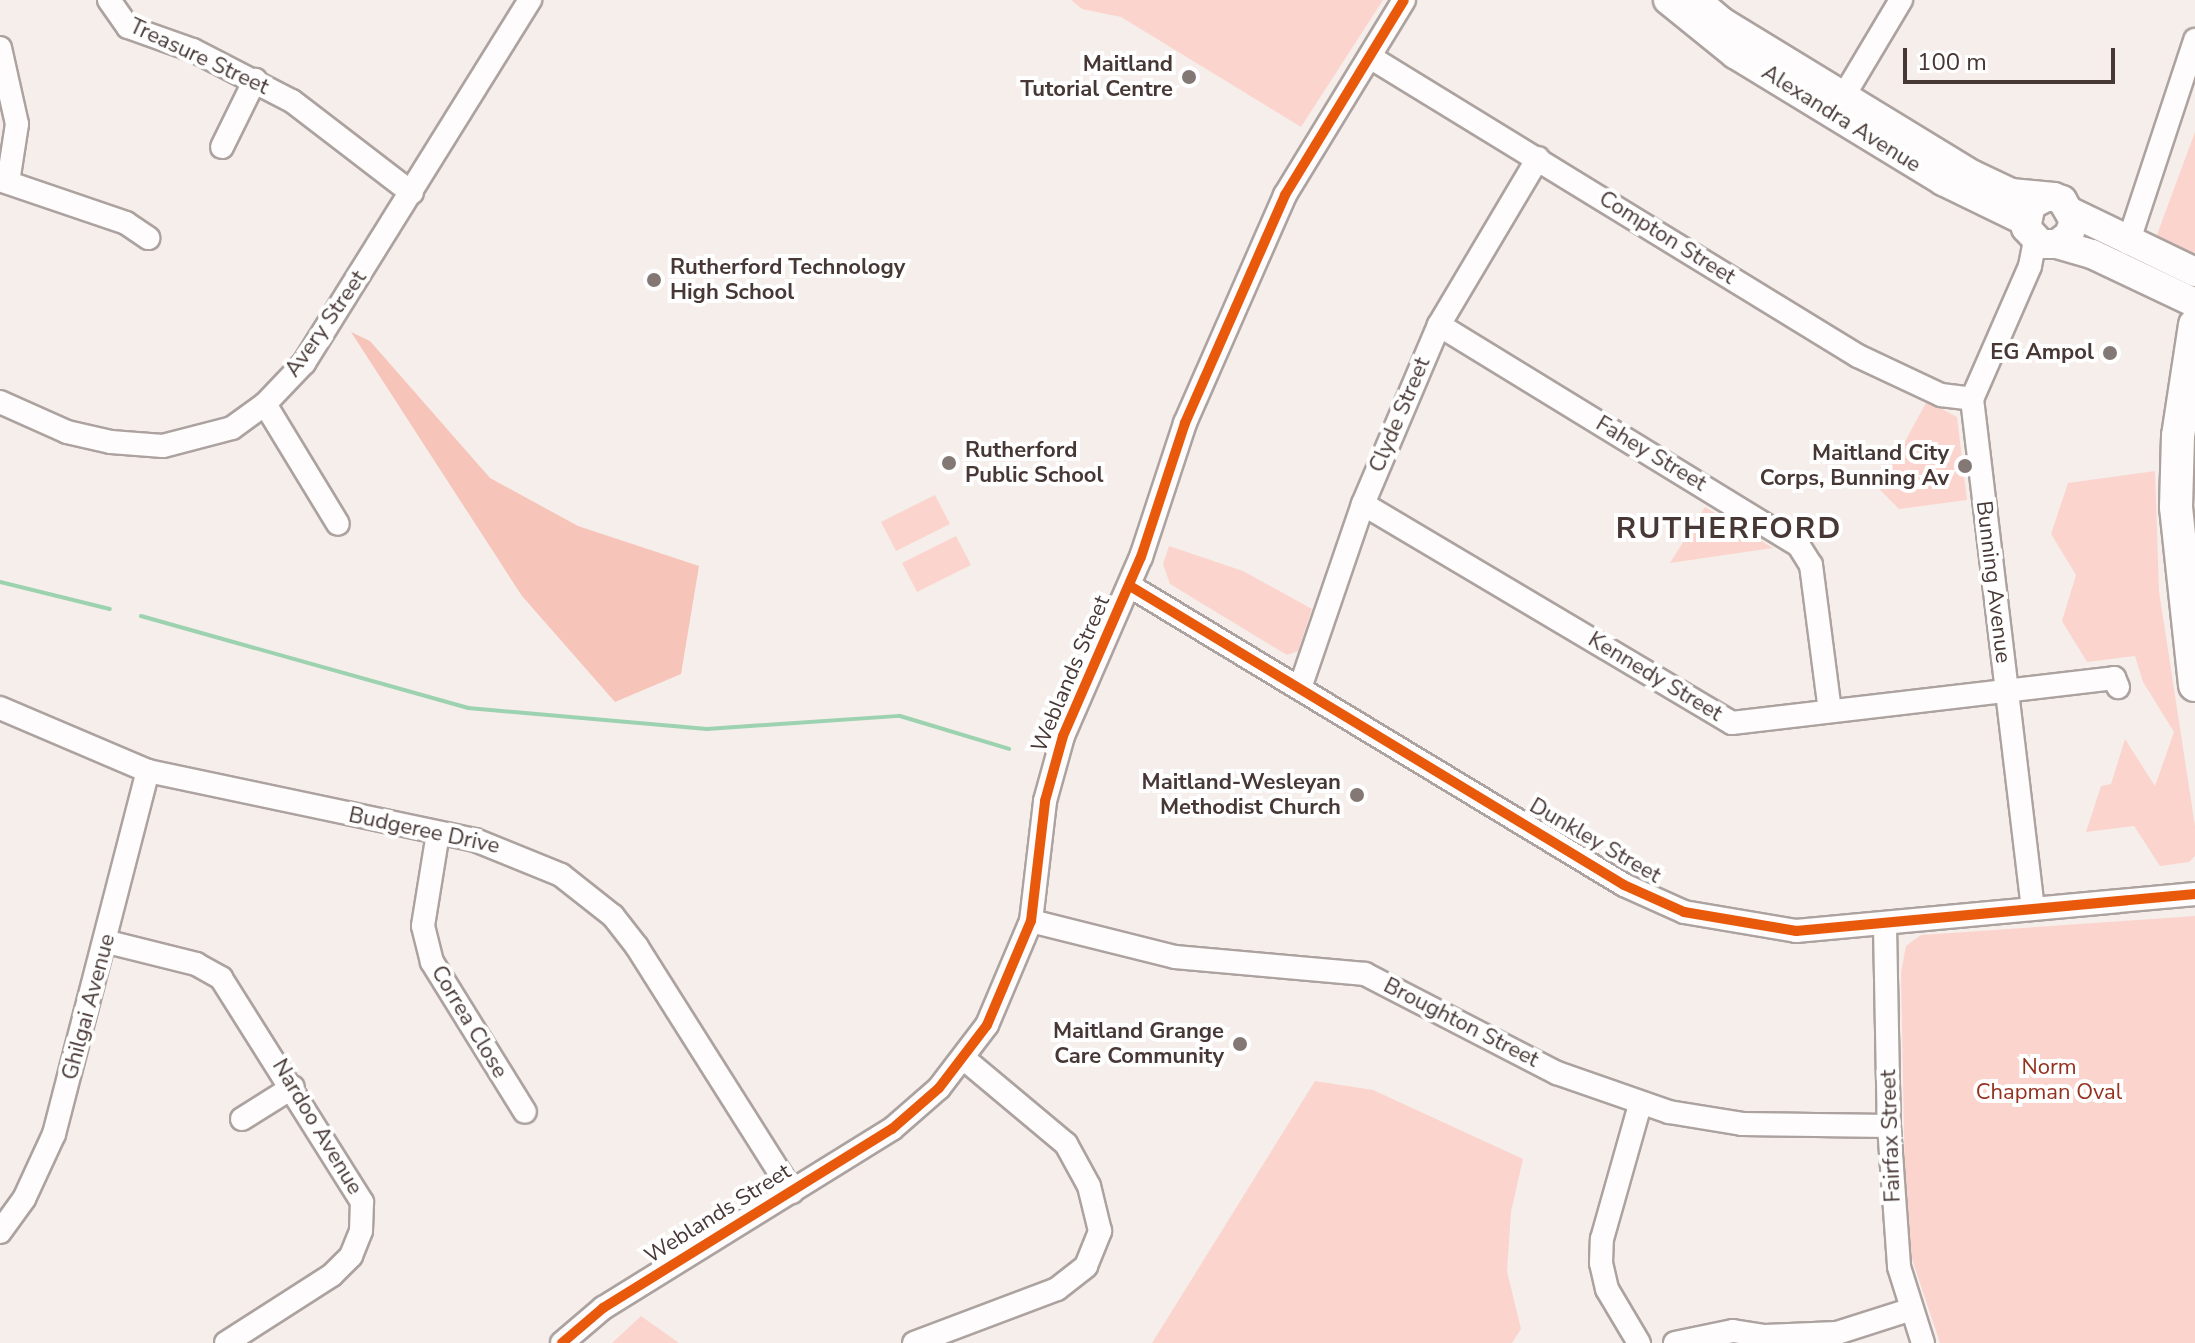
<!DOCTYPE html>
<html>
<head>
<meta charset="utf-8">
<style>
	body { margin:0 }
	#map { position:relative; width:2195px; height:1343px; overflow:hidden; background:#f6eeeb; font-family:"Nunito Sans",sans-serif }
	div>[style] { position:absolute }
	.green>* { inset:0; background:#fbd5cd }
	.forest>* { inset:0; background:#f7c4b9 }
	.stream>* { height:4px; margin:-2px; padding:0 2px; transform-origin:2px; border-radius:2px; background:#9cd2af }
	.roads { filter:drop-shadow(2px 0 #aca29f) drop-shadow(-2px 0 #aca29f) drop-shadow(0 2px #aca29f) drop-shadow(0 -2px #aca29f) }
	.minor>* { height:22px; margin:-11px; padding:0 11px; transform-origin:11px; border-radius:11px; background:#fefcfc }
	.major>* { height:28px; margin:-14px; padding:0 14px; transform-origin:14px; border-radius:14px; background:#fefcfc }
	.highway>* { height:32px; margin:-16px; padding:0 16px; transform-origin:16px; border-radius:16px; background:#fefcfc }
	.cycleway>* { height:10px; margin:-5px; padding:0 5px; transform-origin:5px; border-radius:5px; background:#e8590c }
	.dots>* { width:22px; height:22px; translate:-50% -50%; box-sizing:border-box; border:4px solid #fff; border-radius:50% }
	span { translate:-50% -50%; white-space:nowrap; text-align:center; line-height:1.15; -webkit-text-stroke:8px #fff; paint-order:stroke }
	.street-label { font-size:22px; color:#473835 }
	.poi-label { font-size:22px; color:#473835; font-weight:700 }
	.right { translate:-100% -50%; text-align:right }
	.left { translate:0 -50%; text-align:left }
	.park-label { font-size:22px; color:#94311f }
	.district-label { font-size:30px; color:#473835; font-weight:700; letter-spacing:2px }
	.scale { position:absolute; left:1903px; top:48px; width:212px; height:36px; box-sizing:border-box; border:4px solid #473835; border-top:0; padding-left:10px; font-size:24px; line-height:28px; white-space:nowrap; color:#473835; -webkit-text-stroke:6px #fff; paint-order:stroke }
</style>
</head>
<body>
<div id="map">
	<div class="green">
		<i style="clip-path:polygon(1071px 0,1383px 0,1301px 127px,1121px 17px,1082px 9px)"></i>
		<i style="clip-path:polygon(2195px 132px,2195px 252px,2194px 253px,2155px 240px)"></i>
		<i style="clip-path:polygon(1927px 401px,1957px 417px,1967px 500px,1899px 509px,1879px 489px)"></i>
		<i style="clip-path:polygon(2155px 471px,2159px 591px,2195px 826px,2195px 856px,2189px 862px,2160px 866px,2134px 826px,2086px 832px,2101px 786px,2111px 784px,2125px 739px,2155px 786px,2174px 732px,2143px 682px,2135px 656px,2087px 662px,2062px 621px,2076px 575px,2051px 534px,2068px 483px)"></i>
		<i style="clip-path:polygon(935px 495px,950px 524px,896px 551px,881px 522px)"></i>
		<i style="clip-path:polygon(1705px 507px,1773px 548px,1670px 563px)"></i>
		<i style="clip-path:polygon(956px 536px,971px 565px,917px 592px,902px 563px)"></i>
		<i style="clip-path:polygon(1169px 546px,1243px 571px,1312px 609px,1298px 651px,1287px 655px,1170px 584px,1163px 564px)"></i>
		<i style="clip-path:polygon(2195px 916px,2195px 1343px,1940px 1343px,1912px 1259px,1905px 1186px,1901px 973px,1906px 946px,1921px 935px)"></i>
		<i style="clip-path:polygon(1315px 1081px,1373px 1090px,1523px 1159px,1511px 1212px,1507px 1271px,1521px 1329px,1512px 1343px,1152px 1343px)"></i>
		<i style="clip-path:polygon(641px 1316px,679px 1343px,612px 1343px)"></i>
	</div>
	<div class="forest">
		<i style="clip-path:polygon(351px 332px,370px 341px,490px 478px,578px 526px,699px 566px,681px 674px,615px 702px,522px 596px)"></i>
	</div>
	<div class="stream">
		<i style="left:0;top:582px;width:113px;rotate:13.8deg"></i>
		<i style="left:141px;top:616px;width:340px;rotate:15.7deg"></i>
		<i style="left:468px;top:708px;width:240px;rotate:5deg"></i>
		<i style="left:707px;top:729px;width:193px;rotate:-3.9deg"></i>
		<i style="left:900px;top:716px;width:114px;rotate:16.8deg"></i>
	</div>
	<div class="roads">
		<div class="minor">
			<i style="left:109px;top:0;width:33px;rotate:55deg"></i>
			<i style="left:128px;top:27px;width:69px;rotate:19.5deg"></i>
			<i style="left:193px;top:50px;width:111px;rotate:27.3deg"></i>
			<i style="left:292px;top:101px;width:151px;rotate:37.5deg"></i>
			<i style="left:0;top:48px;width:78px;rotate:77.4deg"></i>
			<i style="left:17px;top:124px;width:59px;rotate:98.8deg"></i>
			<i style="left:1370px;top:57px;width:572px;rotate:31.5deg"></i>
			<i style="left:1858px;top:356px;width:92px;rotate:25.2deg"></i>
			<i style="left:1941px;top:395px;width:31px;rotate:7deg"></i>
			<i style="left:1836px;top:109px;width:127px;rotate:-59.2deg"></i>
			<i style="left:222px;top:147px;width:75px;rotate:-63.8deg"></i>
			<i style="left:0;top:180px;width:133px;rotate:18.8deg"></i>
			<i style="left:126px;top:223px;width:27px;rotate:34deg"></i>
			<i style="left:2128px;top:243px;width:214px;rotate:-71.7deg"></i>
			<i style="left:1439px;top:325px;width:422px;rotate:31.5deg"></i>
			<i style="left:1799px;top:546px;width:22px;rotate:58deg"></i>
			<i style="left:1811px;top:565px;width:147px;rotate:82.6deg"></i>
			<i style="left:0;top:402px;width:73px;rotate:24.1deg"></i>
			<i style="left:67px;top:432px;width:45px;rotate:12.8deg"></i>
			<i style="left:111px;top:442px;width:52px;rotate:4.4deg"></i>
			<i style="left:163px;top:446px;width:71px;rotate:-14.6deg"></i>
			<i style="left:232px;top:428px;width:41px;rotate:-36deg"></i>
			<i style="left:265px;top:404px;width:57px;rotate:-46.4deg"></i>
			<i style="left:304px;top:363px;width:428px;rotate:-58.1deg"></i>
			<i style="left:265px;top:404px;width:140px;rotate:58.7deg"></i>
			<i style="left:1363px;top:504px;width:429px;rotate:30.7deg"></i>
			<i style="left:1732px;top:723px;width:385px;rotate:-6.7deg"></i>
			<i style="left:2114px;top:678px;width:10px;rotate:66deg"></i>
			<i style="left:1130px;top:586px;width:577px;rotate:31.18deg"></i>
			<i style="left:1624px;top:885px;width:66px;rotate:24.2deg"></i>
			<i style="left:1684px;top:912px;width:114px;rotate:9.6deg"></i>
			<i style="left:1796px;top:931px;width:401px;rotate:-5.3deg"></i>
			<i style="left:1300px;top:688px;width:194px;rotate:-71.1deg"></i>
			<i style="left:1363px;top:504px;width:194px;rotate:-67deg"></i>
			<i style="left:1439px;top:325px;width:194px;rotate:-59.3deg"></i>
			<i style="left:0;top:708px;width:161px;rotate:23.1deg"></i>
			<i style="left:148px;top:771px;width:334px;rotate:11.9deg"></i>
			<i style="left:475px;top:840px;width:93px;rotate:22.1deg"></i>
			<i style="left:561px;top:875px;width:66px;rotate:38.3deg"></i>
			<i style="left:613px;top:916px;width:39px;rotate:52deg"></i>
			<i style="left:637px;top:947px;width:290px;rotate:57.7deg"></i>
			<i style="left:438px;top:833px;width:94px;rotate:99.2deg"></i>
			<i style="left:423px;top:926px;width:37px;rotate:76deg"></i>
			<i style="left:432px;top:962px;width:176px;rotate:58.2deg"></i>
			<i style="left:2033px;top:909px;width:514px;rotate:-96.82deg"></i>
			<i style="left:1972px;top:399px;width:145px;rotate:-66.4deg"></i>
			<i style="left:2030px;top:266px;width:26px;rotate:-79deg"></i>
			<i style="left:1031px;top:921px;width:148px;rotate:14deg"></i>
			<i style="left:1175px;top:957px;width:191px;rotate:5.1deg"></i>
			<i style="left:1365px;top:974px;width:216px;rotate:27.3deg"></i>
			<i style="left:1557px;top:1073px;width:119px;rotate:19.2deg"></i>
			<i style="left:1669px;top:1112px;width:74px;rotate:9.3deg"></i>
			<i style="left:1742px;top:1124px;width:147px;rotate:0.8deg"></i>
			<i style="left:1885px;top:926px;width:200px;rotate:88.9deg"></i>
			<i style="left:1889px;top:1126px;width:141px;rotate:85.9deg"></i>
			<i style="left:1899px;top:1267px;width:80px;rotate:72.5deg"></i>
			<i style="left:108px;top:942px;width:91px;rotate:14deg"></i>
			<i style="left:196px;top:964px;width:29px;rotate:29deg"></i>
			<i style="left:221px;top:978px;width:265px;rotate:57.8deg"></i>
			<i style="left:362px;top:1202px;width:29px;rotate:92deg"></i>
			<i style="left:361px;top:1231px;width:27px;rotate:112deg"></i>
			<i style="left:351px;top:1256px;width:27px;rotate:135deg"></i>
			<i style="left:332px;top:1275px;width:126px;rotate:147.3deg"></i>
			<i style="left:242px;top:1119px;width:60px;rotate:-32.1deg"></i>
			<i style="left:0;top:1232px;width:41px;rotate:-54deg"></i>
			<i style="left:24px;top:1199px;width:72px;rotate:-65.2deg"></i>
			<i style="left:54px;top:1134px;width:375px;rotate:-75.5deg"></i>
			<i style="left:562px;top:1343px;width:54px;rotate:-40.5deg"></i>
			<i style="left:603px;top:1308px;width:340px;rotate:-31.8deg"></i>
			<i style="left:892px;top:1129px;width:62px;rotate:-41.1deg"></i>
			<i style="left:939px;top:1088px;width:79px;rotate:-52.7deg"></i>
			<i style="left:987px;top:1025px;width:113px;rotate:-67.1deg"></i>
			<i style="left:1031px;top:921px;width:121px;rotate:-83.3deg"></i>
			<i style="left:1045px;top:801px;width:67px;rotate:-74.5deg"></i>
			<i style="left:1063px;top:736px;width:195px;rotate:-66.5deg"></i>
			<i style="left:1141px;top:557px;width:141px;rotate:-71.8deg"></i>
			<i style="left:1185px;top:423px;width:249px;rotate:-66.3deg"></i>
			<i style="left:1285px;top:195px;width:228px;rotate:-58.6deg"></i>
			<i style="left:914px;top:1343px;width:153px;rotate:-20.7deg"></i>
			<i style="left:1057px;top:1289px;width:37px;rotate:-38deg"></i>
			<i style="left:1086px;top:1266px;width:38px;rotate:-68deg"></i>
			<i style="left:1100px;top:1231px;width:46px;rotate:-103.7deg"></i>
			<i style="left:1089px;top:1186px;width:48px;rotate:-118.7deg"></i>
			<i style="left:1066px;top:1144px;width:134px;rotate:-140.1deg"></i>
			<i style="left:1639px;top:1343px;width:63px;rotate:-120.7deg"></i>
			<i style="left:1607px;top:1289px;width:27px;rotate:-103deg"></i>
			<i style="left:1601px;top:1263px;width:24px;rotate:-88deg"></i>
			<i style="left:1602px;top:1239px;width:139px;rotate:-74.2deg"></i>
			<i style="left:1675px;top:1343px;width:59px;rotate:-11.7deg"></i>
			<i style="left:1733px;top:1331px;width:32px;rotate:9deg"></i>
			<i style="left:1765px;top:1336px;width:72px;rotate:-2.4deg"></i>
			<i style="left:1837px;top:1333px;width:76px;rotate:-17.7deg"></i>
		</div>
		<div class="major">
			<i style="left:1668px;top:0;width:86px;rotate:38.9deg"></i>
			<i style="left:1735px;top:54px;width:244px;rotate:31.4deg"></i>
			<i style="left:1943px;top:181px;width:91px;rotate:26deg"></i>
			<i style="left:1696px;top:0;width:34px;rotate:40deg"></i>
			<i style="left:1722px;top:22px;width:294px;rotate:31.4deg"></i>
			<i style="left:1973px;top:175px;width:42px;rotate:25.3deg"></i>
			<i style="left:2011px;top:193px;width:43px;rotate:5.3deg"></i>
			<i style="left:2054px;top:197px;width:9px;rotate:21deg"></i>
			<i style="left:2062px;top:200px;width:24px;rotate:60deg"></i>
			<i style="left:2074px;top:221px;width:15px;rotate:110deg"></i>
			<i style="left:2069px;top:235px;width:15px;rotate:143deg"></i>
			<i style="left:2057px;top:244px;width:16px;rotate:180deg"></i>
			<i style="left:2041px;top:244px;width:22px;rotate:-133deg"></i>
			<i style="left:2026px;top:228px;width:24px;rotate:-78deg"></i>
			<i style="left:2031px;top:205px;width:17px;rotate:-28deg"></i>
			<i style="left:2073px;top:213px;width:136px;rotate:25.8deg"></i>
			<i style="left:2057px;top:244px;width:36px;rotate:16deg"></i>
			<i style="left:2092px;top:254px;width:114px;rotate:25.4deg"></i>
		</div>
		<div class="highway">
			<i style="left:2195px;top:325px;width:112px;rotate:98.7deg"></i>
			<i style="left:2178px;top:436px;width:71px;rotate:91.6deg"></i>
			<i style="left:2176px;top:507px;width:179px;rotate:83.9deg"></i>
		</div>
	</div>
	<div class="cycleway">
		<i style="left:1130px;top:586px;width:577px;rotate:31.18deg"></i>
		<i style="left:1624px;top:885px;width:66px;rotate:24.2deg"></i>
		<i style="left:1684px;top:912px;width:114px;rotate:9.6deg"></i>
		<i style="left:1796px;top:931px;width:401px;rotate:-5.3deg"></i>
		<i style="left:562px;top:1343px;width:54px;rotate:-40.5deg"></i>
		<i style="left:603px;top:1308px;width:340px;rotate:-31.8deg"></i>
		<i style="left:892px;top:1129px;width:62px;rotate:-41.1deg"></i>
		<i style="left:939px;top:1088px;width:79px;rotate:-52.7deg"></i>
		<i style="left:987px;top:1025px;width:113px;rotate:-67.1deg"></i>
		<i style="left:1031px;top:921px;width:121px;rotate:-83.3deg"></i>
		<i style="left:1045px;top:801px;width:67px;rotate:-74.5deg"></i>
		<i style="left:1063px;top:736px;width:195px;rotate:-66.5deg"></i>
		<i style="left:1141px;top:557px;width:141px;rotate:-71.8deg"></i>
		<i style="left:1185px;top:423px;width:249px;rotate:-66.3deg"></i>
		<i style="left:1285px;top:195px;width:228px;rotate:-58.6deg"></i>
	</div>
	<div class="dots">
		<i style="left:1189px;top:77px;background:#847875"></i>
		<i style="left:654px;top:280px;background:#847875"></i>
		<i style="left:2110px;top:353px;background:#847875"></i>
		<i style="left:949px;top:463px;background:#847875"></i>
		<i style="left:1965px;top:466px;background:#847875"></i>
		<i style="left:1357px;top:795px;background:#847875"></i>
		<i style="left:1240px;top:1044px;background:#847875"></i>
	</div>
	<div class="street-label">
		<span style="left:199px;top:57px;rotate:25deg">Treasure Street</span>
		<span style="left:1841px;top:119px;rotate:32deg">Alexandra Avenue</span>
		<span style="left:1667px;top:238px;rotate:32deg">Compton Street</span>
		<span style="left:326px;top:324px;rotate:-55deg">Avery Street</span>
		<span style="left:1400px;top:415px;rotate:-67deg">Clyde Street</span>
		<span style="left:1651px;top:454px;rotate:31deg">Fahey Street</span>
		<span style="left:1993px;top:582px;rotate:83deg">Bunning Avenue</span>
		<span style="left:1071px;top:674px;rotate:-67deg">Weblands Street</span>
		<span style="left:1655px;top:677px;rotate:31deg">Kennedy Street</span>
		<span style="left:424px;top:831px;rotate:12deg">Budgeree Drive</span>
		<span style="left:1595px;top:841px;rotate:30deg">Dunkley Street</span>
		<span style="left:89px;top:1007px;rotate:-75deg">Ghilgai Avenue</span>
		<span style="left:469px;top:1022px;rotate:59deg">Correa Close</span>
		<span style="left:1461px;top:1023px;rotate:27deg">Broughton Street</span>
		<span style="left:317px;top:1127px;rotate:59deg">Nardoo Avenue</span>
		<span style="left:1891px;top:1136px;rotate:-92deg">Fairfax Street</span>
		<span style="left:718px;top:1214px;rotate:-32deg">Weblands Street</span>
	</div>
	<div class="poi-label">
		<span class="right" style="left:1173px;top:77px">Maitland<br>Tutorial Centre</span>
		<span class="left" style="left:670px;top:280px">Rutherford Technology<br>High School</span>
		<span class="right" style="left:2094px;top:353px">EG Ampol</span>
		<span class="left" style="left:965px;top:463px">Rutherford<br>Public School</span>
		<span class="right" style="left:1949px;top:466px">Maitland City<br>Corps, Bunning Av</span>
		<span class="right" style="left:1341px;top:795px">Maitland-Wesleyan<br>Methodist Church</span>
		<span class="right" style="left:1224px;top:1044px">Maitland Grange<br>Care Community</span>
	</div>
	<div class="park-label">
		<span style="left:2049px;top:1080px">Norm<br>Chapman Oval</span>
	</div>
	<div class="district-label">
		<span style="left:1729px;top:529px">RUTHERFORD</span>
	</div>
	<div class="scale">100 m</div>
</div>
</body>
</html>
